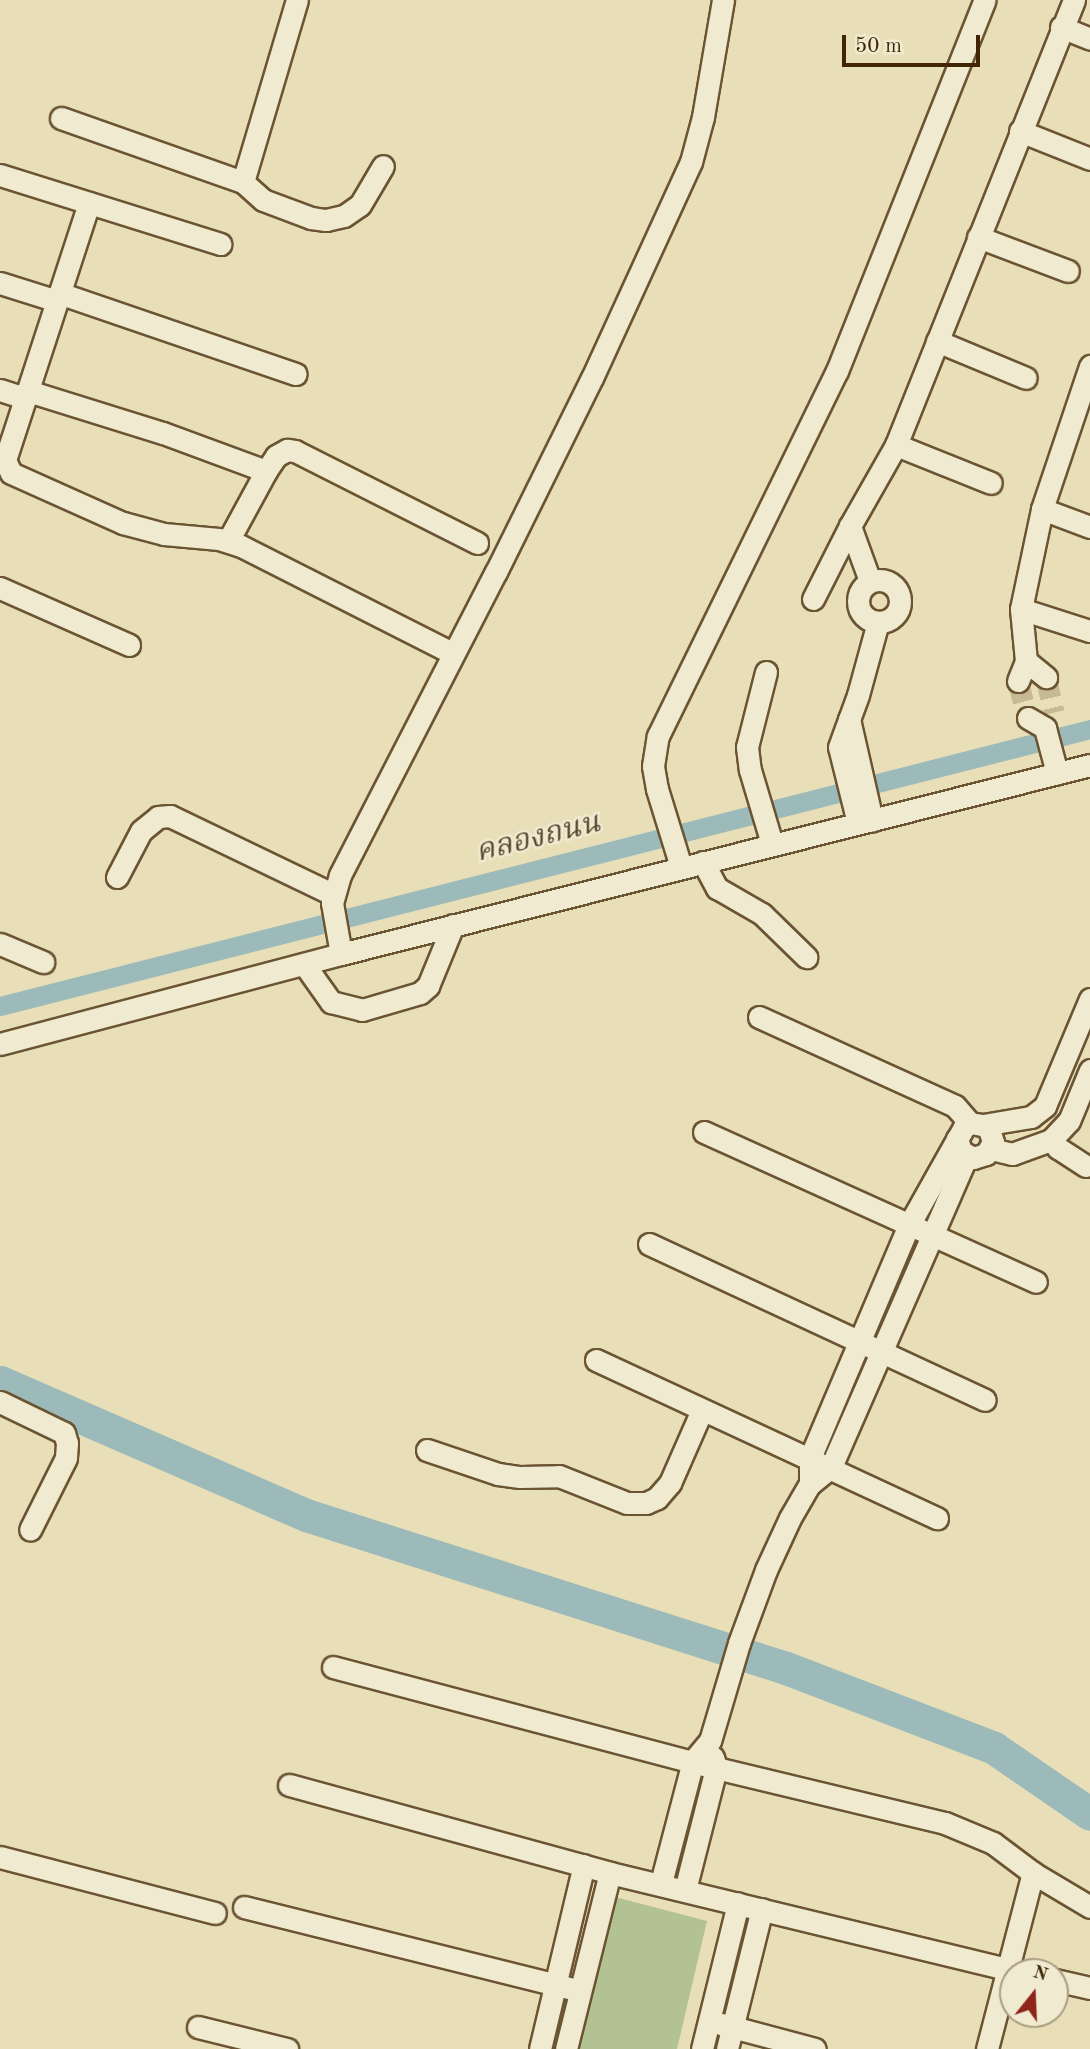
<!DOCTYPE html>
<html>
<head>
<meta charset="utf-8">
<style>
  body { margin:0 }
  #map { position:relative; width:1090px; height:2049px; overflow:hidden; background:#e8deb8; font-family:"Old Standard TT","Noto Serif Thai",serif }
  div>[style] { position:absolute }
  .green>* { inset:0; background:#b2c292 }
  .canal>* { height:19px; margin:-9.5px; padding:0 9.5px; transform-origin:9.5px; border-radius:9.5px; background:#9bbab9 }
  .river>* { height:33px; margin:-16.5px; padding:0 16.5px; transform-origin:16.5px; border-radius:16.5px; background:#9bbab9 }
  .minor-tunnel>* { height:21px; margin-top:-10.5px; transform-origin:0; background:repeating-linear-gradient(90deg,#c7b994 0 21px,transparent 0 31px) }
  .roads { filter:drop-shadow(2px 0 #6b5432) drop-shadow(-2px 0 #6b5432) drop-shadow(0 2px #6b5432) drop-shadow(0 -2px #6b5432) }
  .minor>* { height:21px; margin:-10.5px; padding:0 10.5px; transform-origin:10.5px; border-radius:10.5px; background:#f0ead1 }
  .minor>.ring { margin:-10.5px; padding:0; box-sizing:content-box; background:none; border:21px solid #f0ead1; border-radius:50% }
  span { translate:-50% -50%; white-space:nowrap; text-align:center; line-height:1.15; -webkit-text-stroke:5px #f0ead1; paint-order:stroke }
  .water-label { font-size:30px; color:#584b33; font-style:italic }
  .north { position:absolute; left:999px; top:1958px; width:70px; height:70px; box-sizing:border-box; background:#f0ead1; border:2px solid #aa9c80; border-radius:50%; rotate:18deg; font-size:19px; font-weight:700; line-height:28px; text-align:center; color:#412606 }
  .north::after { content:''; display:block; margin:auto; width:24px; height:32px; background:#8f2418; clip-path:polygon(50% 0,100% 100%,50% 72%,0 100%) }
  .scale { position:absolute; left:842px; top:35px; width:138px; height:32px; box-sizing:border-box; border:4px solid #412606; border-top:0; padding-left:9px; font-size:21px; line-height:24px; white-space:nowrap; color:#412606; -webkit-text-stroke:5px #f0ead1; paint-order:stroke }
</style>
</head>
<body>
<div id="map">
  <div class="green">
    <div style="clip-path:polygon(596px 1892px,707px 1921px,677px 2049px,558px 2049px)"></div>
  </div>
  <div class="canal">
    <div style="left:0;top:1006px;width:1125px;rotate:-14.26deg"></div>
  </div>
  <div class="river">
    <div style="left:0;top:1382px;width:334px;rotate:23.5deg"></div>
    <div style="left:306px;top:1515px;width:504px;rotate:17.68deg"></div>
    <div style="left:786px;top:1668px;width:223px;rotate:21deg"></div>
    <div style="left:994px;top:1748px;width:116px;rotate:34.5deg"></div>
  </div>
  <div class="minor-tunnel">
    <div style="left:1046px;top:677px;width:36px;rotate:77deg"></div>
    <div style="left:1018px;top:681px;width:38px;rotate:75deg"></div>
  </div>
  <div class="roads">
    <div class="minor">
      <div style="left:1061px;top:27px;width:31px;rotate:22deg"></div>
      <div style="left:61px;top:118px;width:193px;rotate:19.4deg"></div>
      <div style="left:243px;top:182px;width:190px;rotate:-73.5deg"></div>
      <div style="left:1020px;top:131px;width:75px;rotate:21.8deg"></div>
      <div style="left:0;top:175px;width:231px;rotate:17.4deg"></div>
      <div style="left:243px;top:182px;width:27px;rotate:42deg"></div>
      <div style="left:263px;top:200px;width:51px;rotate:20.6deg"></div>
      <div style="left:311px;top:218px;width:15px;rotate:8deg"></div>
      <div style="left:326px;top:220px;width:18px;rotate:-13deg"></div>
      <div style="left:344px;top:216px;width:19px;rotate:-35deg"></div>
      <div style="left:360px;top:205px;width:45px;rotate:-59.5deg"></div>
      <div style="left:89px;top:203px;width:270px;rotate:108.1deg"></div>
      <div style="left:5px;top:460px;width:14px;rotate:65deg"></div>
      <div style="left:11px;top:473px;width:123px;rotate:24.1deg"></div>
      <div style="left:123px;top:523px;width:42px;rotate:15deg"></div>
      <div style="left:164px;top:534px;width:55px;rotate:5.2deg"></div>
      <div style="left:219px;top:539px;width:23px;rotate:18deg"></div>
      <div style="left:241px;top:546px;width:237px;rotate:26.9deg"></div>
      <div style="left:978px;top:237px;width:96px;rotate:20.7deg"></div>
      <div style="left:0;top:283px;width:60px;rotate:17.5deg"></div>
      <div style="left:59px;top:293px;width:250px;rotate:18.9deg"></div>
      <div style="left:937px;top:341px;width:96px;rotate:22.6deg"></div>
      <div style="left:0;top:390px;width:26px;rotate:18deg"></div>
      <div style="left:28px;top:391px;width:141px;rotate:17.3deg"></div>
      <div style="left:163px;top:433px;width:110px;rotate:20.3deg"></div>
      <div style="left:896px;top:445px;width:102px;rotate:21.8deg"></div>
      <div style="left:1042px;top:509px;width:51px;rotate:20.6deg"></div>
      <div style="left:228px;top:541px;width:80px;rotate:-61.5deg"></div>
      <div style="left:266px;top:471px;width:18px;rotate:-56deg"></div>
      <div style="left:276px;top:456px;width:13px;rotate:-29deg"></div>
      <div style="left:287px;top:450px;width:8px;rotate:7deg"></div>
      <div style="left:295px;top:451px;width:204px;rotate:26.8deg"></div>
      <div class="ring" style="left:858px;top:580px;width:21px;height:21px"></div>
      <div style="left:870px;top:581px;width:59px;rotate:-110deg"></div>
      <div style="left:850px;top:526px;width:93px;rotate:-60.4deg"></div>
      <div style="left:896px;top:445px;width:479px;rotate:-68.2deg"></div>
      <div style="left:0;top:588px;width:141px;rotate:23.8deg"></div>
      <div style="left:813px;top:599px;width:82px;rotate:-63.1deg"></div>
      <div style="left:1021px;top:609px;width:72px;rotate:17.7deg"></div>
      <div style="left:1026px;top:661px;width:26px;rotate:39deg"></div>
      <div style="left:766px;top:672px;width:77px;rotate:104.2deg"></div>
      <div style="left:747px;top:747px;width:23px;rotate:83deg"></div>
      <div style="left:750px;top:770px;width:77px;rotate:73.4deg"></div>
      <div style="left:1018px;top:681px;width:22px;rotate:-68deg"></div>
      <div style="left:1026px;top:661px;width:52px;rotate:-95.5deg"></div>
      <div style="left:1021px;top:609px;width:102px;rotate:-78.1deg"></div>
      <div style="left:1042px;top:509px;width:151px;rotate:-71.4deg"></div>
      <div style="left:1028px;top:718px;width:20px;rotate:30deg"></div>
      <div style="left:1045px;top:728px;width:47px;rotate:75.1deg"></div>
      <div style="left:849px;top:719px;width:104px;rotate:77.2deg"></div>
      <div style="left:858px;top:823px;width:78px;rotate:-104deg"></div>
      <div style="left:839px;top:747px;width:55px;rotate:-69.9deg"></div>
      <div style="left:858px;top:695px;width:76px;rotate:-74.7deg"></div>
      <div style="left:703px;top:862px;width:30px;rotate:62deg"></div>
      <div style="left:717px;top:888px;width:52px;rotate:30deg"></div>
      <div style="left:762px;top:914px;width:62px;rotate:44.3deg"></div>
      <div style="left:681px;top:867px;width:82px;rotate:-107.1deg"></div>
      <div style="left:657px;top:789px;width:23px;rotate:-100deg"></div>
      <div style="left:653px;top:766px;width:30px;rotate:-81deg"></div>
      <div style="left:658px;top:736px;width:407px;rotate:-63.9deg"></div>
      <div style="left:837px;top:371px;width:399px;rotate:-68.3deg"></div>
      <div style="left:117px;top:877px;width:52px;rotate:-62.4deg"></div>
      <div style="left:141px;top:831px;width:22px;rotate:-39deg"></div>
      <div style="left:158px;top:817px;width:12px;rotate:-5deg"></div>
      <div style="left:170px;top:816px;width:180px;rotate:25.7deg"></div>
      <div style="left:0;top:944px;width:47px;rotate:22.7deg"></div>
      <div style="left:341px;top:954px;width:52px;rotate:-100deg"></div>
      <div style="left:332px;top:903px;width:29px;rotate:-74deg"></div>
      <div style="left:340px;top:875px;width:341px;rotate:-62.8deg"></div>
      <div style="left:496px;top:572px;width:216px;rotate:-63.7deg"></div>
      <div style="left:592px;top:378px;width:238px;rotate:-65.4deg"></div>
      <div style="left:691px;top:162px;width:47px;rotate:-75.1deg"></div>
      <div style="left:703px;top:117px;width:119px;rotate:-80.3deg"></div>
      <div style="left:304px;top:964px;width:47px;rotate:54.6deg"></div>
      <div style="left:331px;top:1002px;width:32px;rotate:14deg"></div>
      <div style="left:362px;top:1010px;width:60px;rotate:-16.3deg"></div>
      <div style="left:420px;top:993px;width:11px;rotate:-41deg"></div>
      <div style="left:428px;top:986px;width:66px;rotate:-67.7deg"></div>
      <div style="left:759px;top:1017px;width:215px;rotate:24.4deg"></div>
      <div style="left:955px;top:1106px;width:23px;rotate:49deg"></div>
      <div style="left:0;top:1044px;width:353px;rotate:-14.8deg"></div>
      <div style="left:341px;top:954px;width:772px;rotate:-14.16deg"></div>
      <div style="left:983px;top:1125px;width:49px;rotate:-9.5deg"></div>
      <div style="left:1031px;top:1117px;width:18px;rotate:-38deg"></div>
      <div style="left:1045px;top:1106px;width:116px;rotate:-67.2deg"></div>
      <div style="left:704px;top:1132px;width:364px;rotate:24.3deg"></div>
      <div style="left:1051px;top:1140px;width:11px;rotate:49deg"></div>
      <div style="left:1058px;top:1148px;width:33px;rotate:33deg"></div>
      <div style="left:991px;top:1149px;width:22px;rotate:13deg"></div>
      <div style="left:1012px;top:1154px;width:41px;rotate:-19.7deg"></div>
      <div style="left:1051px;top:1140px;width:26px;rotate:-47deg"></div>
      <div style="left:1069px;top:1121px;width:55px;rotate:-67.6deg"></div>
      <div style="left:649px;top:1244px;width:370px;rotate:24.9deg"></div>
      <div style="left:596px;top:1360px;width:376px;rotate:24.9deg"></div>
      <div style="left:0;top:1402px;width:71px;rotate:25.8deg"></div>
      <div style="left:64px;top:1433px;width:10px;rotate:73deg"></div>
      <div style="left:67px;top:1443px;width:15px;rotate:94deg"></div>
      <div style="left:66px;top:1458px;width:80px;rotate:116.6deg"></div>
      <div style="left:427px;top:1450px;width:75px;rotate:18.7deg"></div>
      <div style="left:498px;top:1474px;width:22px;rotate:8deg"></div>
      <div style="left:520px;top:1477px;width:39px;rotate:-1deg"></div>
      <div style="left:559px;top:1476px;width:73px;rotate:21.7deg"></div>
      <div style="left:627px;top:1503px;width:19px"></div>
      <div style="left:646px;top:1503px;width:12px;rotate:-24deg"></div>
      <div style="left:657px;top:1498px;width:20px;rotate:-49deg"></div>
      <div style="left:670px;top:1483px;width:80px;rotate:-66.3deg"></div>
      <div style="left:810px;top:1484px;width:26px;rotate:-90deg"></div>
      <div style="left:810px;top:1458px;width:253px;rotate:-67deg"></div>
      <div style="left:909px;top:1225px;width:112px;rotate:-60.7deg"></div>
      <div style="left:964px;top:1127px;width:7px;rotate:-34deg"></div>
      <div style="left:970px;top:1123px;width:13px;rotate:9deg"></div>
      <div style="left:983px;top:1125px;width:7px;rotate:34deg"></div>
      <div style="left:989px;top:1129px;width:14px;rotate:73deg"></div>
      <div style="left:993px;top:1142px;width:14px;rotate:120deg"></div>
      <div style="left:986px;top:1154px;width:14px;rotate:163deg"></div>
      <div style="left:973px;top:1158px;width:14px;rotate:-150deg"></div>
      <div style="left:961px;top:1151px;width:13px;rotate:-108deg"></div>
      <div style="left:333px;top:1667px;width:396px;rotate:14.8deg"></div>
      <div style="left:716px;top:1768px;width:236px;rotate:13.5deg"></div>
      <div style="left:945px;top:1823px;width:52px;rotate:22.6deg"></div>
      <div style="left:993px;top:1843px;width:50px;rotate:36.9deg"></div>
      <div style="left:1033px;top:1873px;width:66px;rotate:30.8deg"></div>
      <div style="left:289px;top:1785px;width:333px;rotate:15.3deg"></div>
      <div style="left:610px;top:1873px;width:422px;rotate:13.6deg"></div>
      <div style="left:0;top:1857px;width:222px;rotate:14.6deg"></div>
      <div style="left:661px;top:1883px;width:126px;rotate:-75.3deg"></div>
      <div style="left:693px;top:1761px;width:26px;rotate:-50deg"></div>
      <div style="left:710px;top:1741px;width:102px;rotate:-73.5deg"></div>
      <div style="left:739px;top:1643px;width:78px;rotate:-69.7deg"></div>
      <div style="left:766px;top:1570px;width:57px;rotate:-65.2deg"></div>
      <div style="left:790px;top:1518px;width:39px;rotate:-60deg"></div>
      <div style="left:810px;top:1484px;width:27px;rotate:-39deg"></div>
      <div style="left:831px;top:1467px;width:339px;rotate:-66.4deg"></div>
      <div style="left:685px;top:1890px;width:126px;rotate:-75.7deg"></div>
      <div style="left:716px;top:1768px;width:11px;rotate:-105deg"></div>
      <div style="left:244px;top:1907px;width:346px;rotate:14deg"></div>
      <div style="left:1055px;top:1980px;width:36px;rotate:13deg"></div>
      <div style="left:721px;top:2024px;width:97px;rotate:14.9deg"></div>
      <div style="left:198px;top:2027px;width:92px;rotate:13.9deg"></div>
      <div style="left:540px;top:2049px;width:189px;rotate:-76.6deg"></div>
      <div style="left:566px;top:2049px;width:181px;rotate:-76deg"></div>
      <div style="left:702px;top:2049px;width:150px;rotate:-76.1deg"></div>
      <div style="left:727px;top:2049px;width:144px;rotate:-76deg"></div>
      <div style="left:987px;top:2049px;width:182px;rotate:-75.4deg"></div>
    </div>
  </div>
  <div class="water-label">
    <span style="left:538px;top:838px;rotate:-14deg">คลองถนน</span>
  </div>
  <div class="north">N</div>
  <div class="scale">50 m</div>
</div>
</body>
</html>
